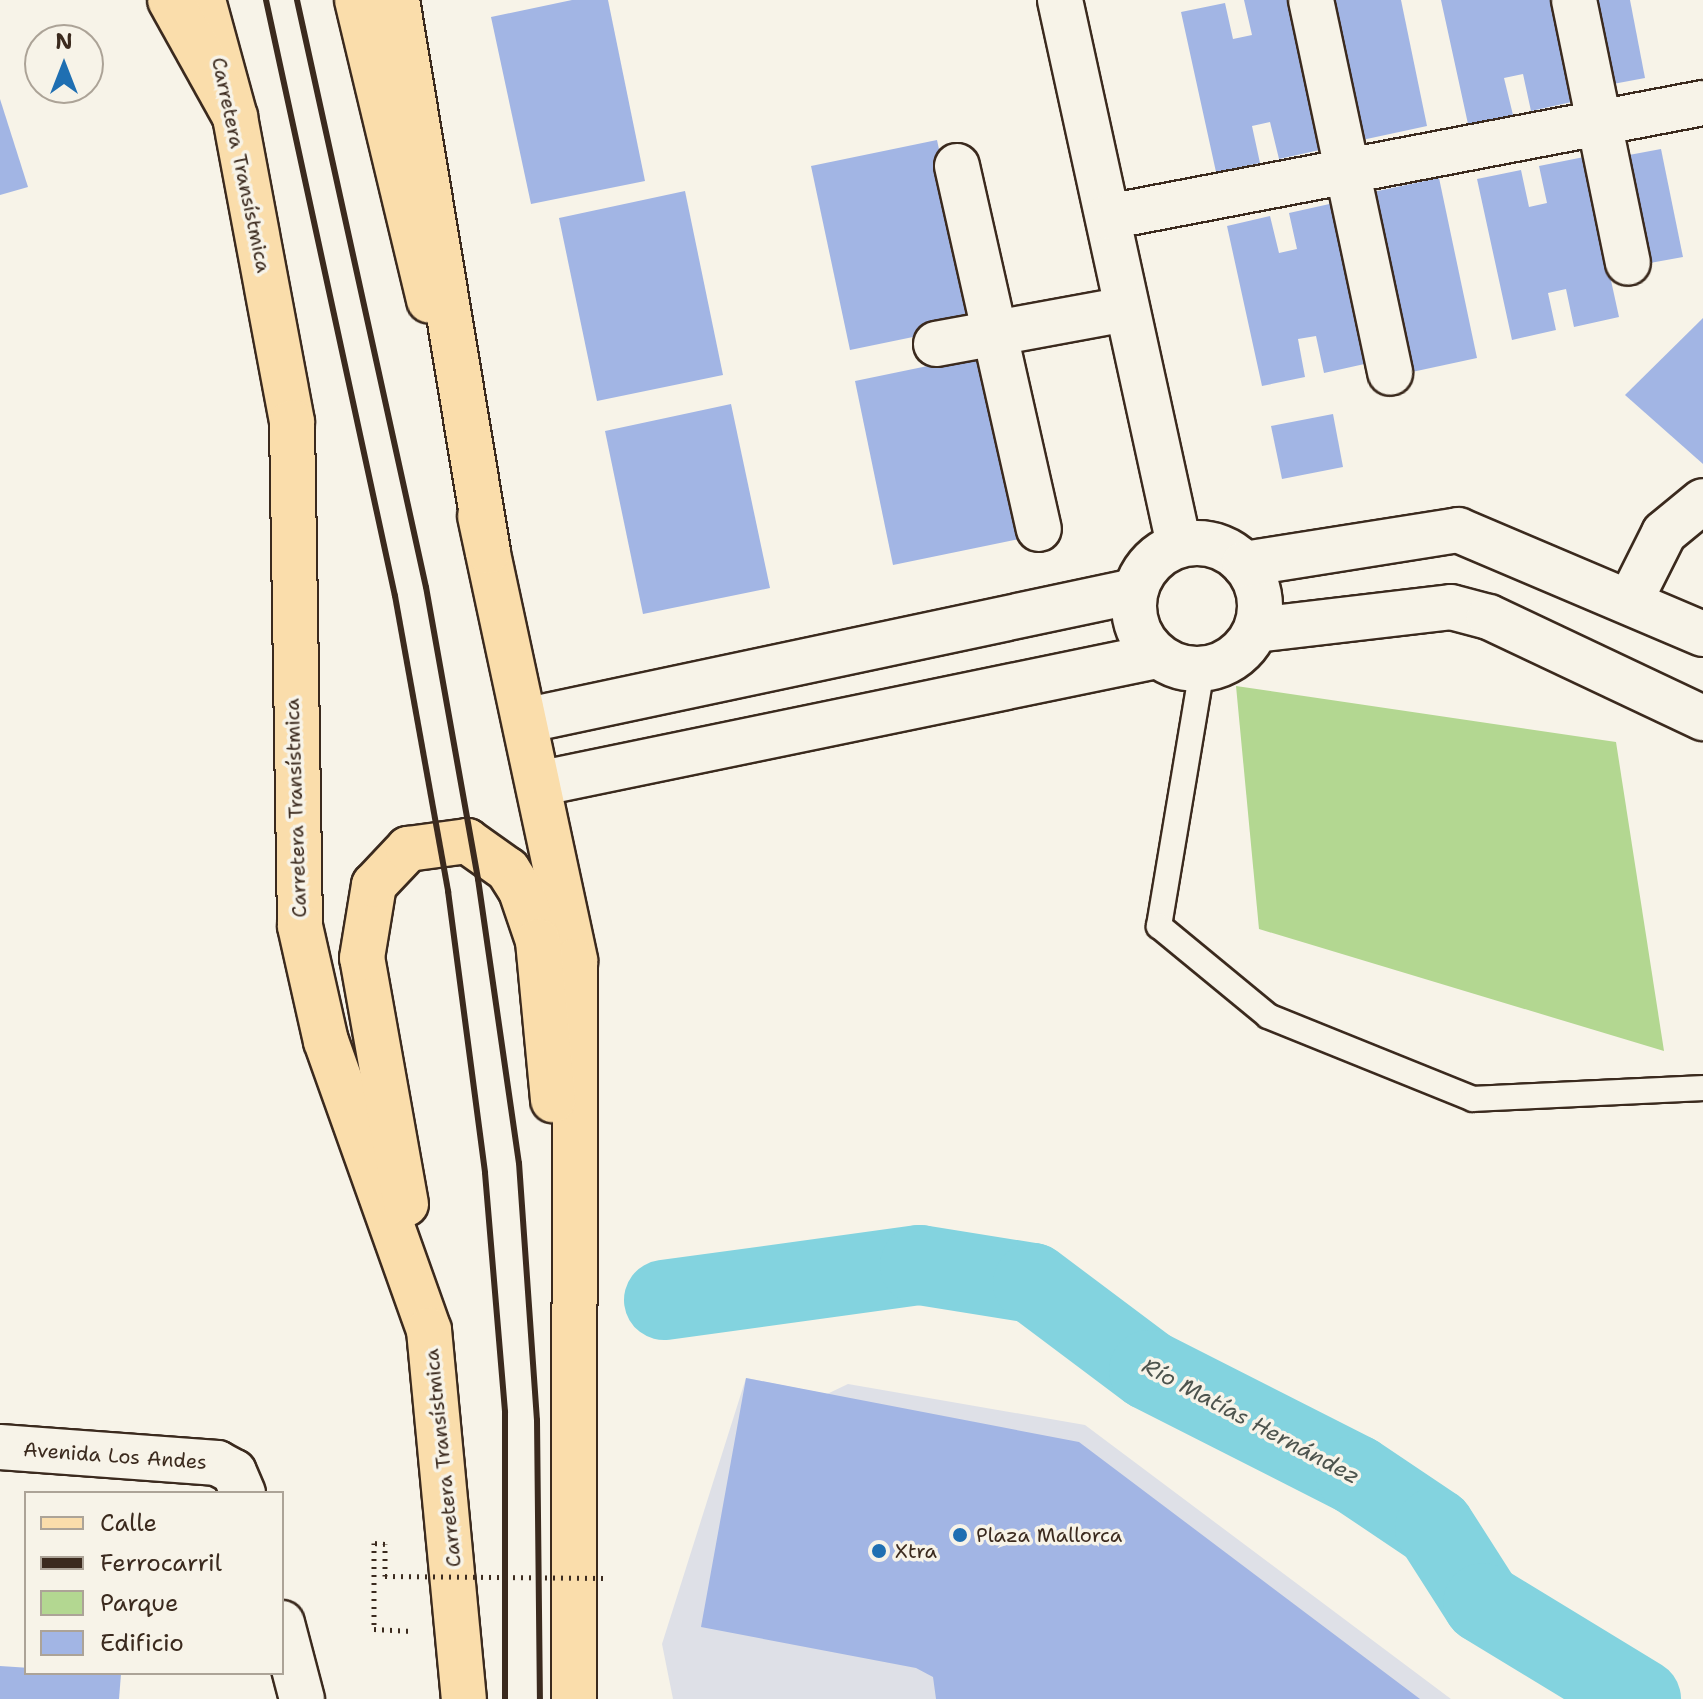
<!DOCTYPE html>
<html>
<head>
<meta charset="utf-8">
<style>
  body { margin:0 }
  #map { position:relative; width:1703px; height:1699px; overflow:hidden; background:#f7f3e8; font-family:"Shantell Sans",sans-serif }
  div>[style] { position:absolute }
  .built>* { inset:0; background:#dee0e7 }
  .green>* { inset:0; background:#b3d791 }
  .river>* { height:80px; margin:-40px; padding:0 40px; transform-origin:40px; border-radius:40px; background:#83d3df }
  .building>* { inset:0; background:#a2b5e4 }
  .path>* { height:5px; margin-top:-2.5px; transform-origin:0; background:repeating-linear-gradient(90deg,#3b2a1e 0 2px,transparent 0 8px) }
  .roads { filter:drop-shadow(2px 0 #3b2a1e) drop-shadow(-2px 0 #3b2a1e) drop-shadow(0 2px #3b2a1e) drop-shadow(0 -2px #3b2a1e) }
  .lane>* { height:24px; margin:-12px; padding:0 12px; transform-origin:12px; border-radius:12px; background:#f7f3e8 }
  .street>* { height:44px; margin:-22px; padding:0 22px; transform-origin:22px; border-radius:22px; background:#f7f3e8 }
  .street>.ring { margin:-22px; padding:0; box-sizing:content-box; background:none; border:44px solid #f7f3e8; border-radius:50% }
  .primary>* { height:44px; margin:-22px; padding:0 22px; transform-origin:22px; border-radius:22px; background:#faddab }
  .highway>* { height:44px; margin:-22px; padding:0 22px; transform-origin:22px; border-radius:22px; background:#faddab }
  .rail>* { height:6px; margin:-3px; padding:0 3px; transform-origin:3px; border-radius:3px; background:#3b2a1e }
  .path-bridge>* { height:5px; margin-top:-2.5px; transform-origin:0; background:repeating-linear-gradient(90deg,#3b2a1e 0 2px,transparent 0 8px) }
  .dots>* { width:22px; height:22px; translate:-50% -50%; box-sizing:border-box; border:4px solid #f7f3e8; border-radius:50% }
  span { translate:-50% -50%; white-space:nowrap; text-align:center; line-height:1.15; -webkit-text-stroke:7px #f7f3e8; paint-order:stroke }
  .street-label { font-size:20px; color:#3b2a1e }
  .poi-label { font-size:20px; color:#3b2a1e }
  .left { translate:0 -50%; text-align:left }
  .water-label { font-size:22px; color:#4d544e; font-style:italic }
  .legend { position:absolute; left:24px; top:1491px; width:260px; height:184px; box-sizing:border-box; background:#f7f3e8; border:2px solid #aca397; margin:0; padding:10px 14px; list-style:none; font-size:24px; color:#3b2a1e }
  .legend li { display:flex; align-items:center; gap:16px; height:40px }
  .legend b { width:40px; border:2px solid #aca397 }
  .north { position:absolute; left:24px; top:24px; width:80px; height:80px; box-sizing:border-box; background:#f7f3e8; border:2px solid #aca397; border-radius:50%; rotate:0deg; font-size:22px; font-weight:700; line-height:32px; text-align:center; color:#3b2a1e }
  .north::after { content:''; display:block; margin:auto; width:28px; height:36px; background:#1f6fb2; clip-path:polygon(50% 0,100% 100%,50% 72%,0 100%) }
</style>
</head>
<body>
<div id="map">
  <div class="built">
    <div style="clip-path:polygon(746px 1378px,827px 1394px,848px 1384px,1085px 1425px,1451px 1699px,673px 1699px,662px 1644px)"></div>
  </div>
  <div class="green">
    <div style="clip-path:polygon(1236px 686px,1616px 742px,1664px 1051px,1259px 929px)"></div>
  </div>
  <div class="river">
    <div style="left:664px;top:1300px;width:258px;rotate:-7.8deg"></div>
    <div style="left:920px;top:1265px;width:114px;rotate:9.1deg"></div>
    <div style="left:1033px;top:1283px;width:145px;rotate:36.9deg"></div>
    <div style="left:1149px;top:1370px;width:232px;rotate:26.9deg"></div>
    <div style="left:1356px;top:1475px;width:95px;rotate:33.9deg"></div>
    <div style="left:1435px;top:1528px;width:89px;rotate:57.4deg"></div>
    <div style="left:1483px;top:1603px;width:185px;rotate:31.3deg"></div>
  </div>
  <div class="building">
    <div style="clip-path:polygon(572px 0,608px 0,645px 181px,531px 204px,491px 17px)"></div>
    <div style="clip-path:polygon(1244px 0,1291px 0,1324px 149px,1279px 159px,1270px 122px,1252px 126px,1260px 163px,1216px 172px,1181px 12px,1225px 3px,1233px 39px,1252px 35px)"></div>
    <div style="clip-path:polygon(1333px 0,1401px 0,1427px 126px,1362px 140px)"></div>
    <div style="clip-path:polygon(1441px 0,1554px 0,1576px 101px,1531px 111px,1523px 74px,1504px 78px,1513px 115px,1468px 124px)"></div>
    <div style="clip-path:polygon(1597px 0,1630px 0,1645px 78px,1613px 84px)"></div>
    <div style="clip-path:polygon(0 99px,28px 187px,0 195px)"></div>
    <div style="clip-path:polygon(937px 140px,976px 324px,850px 350px,811px 166px)"></div>
    <div style="clip-path:polygon(1661px 149px,1683px 257px,1650px 263px,1629px 155px)"></div>
    <div style="clip-path:polygon(1584px 157px,1619px 317px,1574px 327px,1566px 289px,1548px 293px,1556px 330px,1512px 340px,1477px 179px,1521px 170px,1529px 207px,1547px 203px,1539px 166px)"></div>
    <div style="clip-path:polygon(1439px 178px,1477px 358px,1412px 372px,1373px 192px)"></div>
    <div style="clip-path:polygon(685px 191px,723px 375px,597px 401px,559px 218px)"></div>
    <div style="clip-path:polygon(1334px 203px,1369px 363px,1324px 373px,1316px 336px,1298px 339px,1305px 377px,1262px 386px,1227px 226px,1270px 216px,1279px 253px,1297px 249px,1289px 213px)"></div>
    <div style="clip-path:polygon(1703px 318px,1703px 464px,1625px 395px)"></div>
    <div style="clip-path:polygon(981px 355px,1019px 539px,893px 565px,855px 381px)"></div>
    <div style="clip-path:polygon(731px 404px,770px 588px,643px 614px,605px 431px)"></div>
    <div style="clip-path:polygon(1333px 414px,1343px 467px,1282px 479px,1271px 426px)"></div>
    <div style="clip-path:polygon(746px 1378px,1079px 1442px,1420px 1699px,936px 1699px,933px 1677px,916px 1668px,701px 1627px)"></div>
    <div style="clip-path:polygon(0 1666px,121px 1674px,119px 1699px,0 1699px)"></div>
  </div>
  <div class="path">
    <div style="left:385px;top:1576px;width:32px;rotate:-90deg"></div>
    <div style="left:385px;top:1544px;width:11px;rotate:-175deg"></div>
    <div style="left:374px;top:1543px;width:86px;rotate:90deg"></div>
    <div style="left:374px;top:1629px;width:38px;rotate:3deg"></div>
  </div>
  <div class="roads">
    <div class="lane">
      <div style="left:1202px;top:669px;width:261px;rotate:99.5deg"></div>
      <div style="left:1159px;top:926px;width:141px;rotate:39.5deg"></div>
      <div style="left:1268px;top:1016px;width:221px;rotate:22deg"></div>
      <div style="left:1473px;top:1099px;width:230px;rotate:-2.7deg"></div>
    </div>
    <div class="street">
      <div style="left:1060px;top:0;width:558px;rotate:77.68deg"></div>
      <div style="left:1311px;top:0;width:381px;rotate:78deg"></div>
      <div style="left:1574px;top:0;width:268px;rotate:78.4deg"></div>
      <div style="left:957px;top:166px;width:372px;rotate:77.3deg"></div>
      <div style="left:1108px;top:217px;width:606px;rotate:-10.85deg"></div>
      <div style="left:936px;top:344px;width:194px;rotate:-10.4deg"></div>
      <div class="ring" style="left:1134px;top:543px;width:82px;height:82px"></div>
      <div style="left:1244px;top:564px;width:217px;rotate:-9deg"></div>
      <div style="left:1458px;top:530px;width:266px;rotate:23deg"></div>
      <div style="left:1630px;top:601px;width:76px;rotate:-63.4deg"></div>
      <div style="left:1664px;top:533px;width:50px;rotate:-39.4deg"></div>
      <div style="left:1256px;top:630px;width:196px;rotate:-6.7deg"></div>
      <div style="left:1451px;top:607px;width:39px;rotate:15deg"></div>
      <div style="left:1489px;top:617px;width:237px;rotate:25.3deg"></div>
      <div style="left:528px;top:720px;width:621px;rotate:-12deg"></div>
      <div style="left:542px;top:783px;width:628px;rotate:-11.67deg"></div>
      <div style="left:0;top:1447px;width:218px;rotate:4.2deg"></div>
      <div style="left:217px;top:1463px;width:19px;rotate:28deg"></div>
      <div style="left:234px;top:1472px;width:23px;rotate:67deg"></div>
      <div style="left:282px;top:1623px;width:79px;rotate:75.3deg"></div>
    </div>
    <div class="primary">
      <div style="left:203px;top:0;width:121px;rotate:74.7deg"></div>
      <div style="left:235px;top:117px;width:310px;rotate:79.4deg"></div>
      <div style="left:292px;top:422px;width:504px;rotate:89.09deg"></div>
      <div style="left:300px;top:926px;width:118px;rotate:77.3deg"></div>
      <div style="left:326px;top:1041px;width:307px;rotate:70.4deg"></div>
      <div style="left:429px;top:1330px;width:371px;rotate:84.6deg"></div>
      <div style="left:357px;top:0;width:309px;rotate:76.5deg"></div>
      <div style="left:480px;top:516px;width:455px;rotate:77.9deg"></div>
      <div style="left:575px;top:961px;width:738px;rotate:90.08deg"></div>
      <div style="left:406px;top:1204px;width:250px;rotate:-100.1deg"></div>
      <div style="left:362px;top:958px;width:74px;rotate:-80.7deg"></div>
      <div style="left:374px;top:885px;width:50px;rotate:-46.6deg"></div>
      <div style="left:408px;top:849px;width:60px;rotate:-7.7deg"></div>
      <div style="left:467px;top:841px;width:50px;rotate:35.3deg"></div>
      <div style="left:508px;top:870px;width:25px;rotate:58deg"></div>
      <div style="left:521px;top:891px;width:53px;rotate:71.2deg"></div>
      <div style="left:538px;top:941px;width:160px;rotate:84.6deg"></div>
    </div>
    <div class="highway">
      <div style="left:170px;top:0;width:134px;rotate:60.9deg"></div>
      <div style="left:397px;top:0;width:559px;rotate:80.64deg"></div>
    </div>
  </div>
  <div class="rail">
    <div style="left:266px;top:0;width:610px;rotate:77.79deg"></div>
    <div style="left:395px;top:596px;width:300px;rotate:79.8deg"></div>
    <div style="left:448px;top:891px;width:284px;rotate:82.5deg"></div>
    <div style="left:485px;top:1173px;width:240px;rotate:85.2deg"></div>
    <div style="left:505px;top:1412px;width:287px;rotate:90deg"></div>
    <div style="left:297px;top:0;width:601px;rotate:77.61deg"></div>
    <div style="left:426px;top:587px;width:297px;rotate:79.9deg"></div>
    <div style="left:478px;top:879px;width:287px;rotate:81.8deg"></div>
    <div style="left:519px;top:1163px;width:258px;rotate:86deg"></div>
    <div style="left:537px;top:1420px;width:279px;rotate:89.4deg"></div>
  </div>
  <div class="path-bridge">
    <div style="left:385px;top:1576px;width:219px;rotate:0.5deg"></div>
  </div>
  <div class="dots">
    <div style="left:960px;top:1535px;background:#1f6fb2"></div>
    <div style="left:879px;top:1551px;background:#1f6fb2"></div>
  </div>
  <div class="street-label">
    <span style="left:241px;top:165px;rotate:78deg">Carretera Transístmica</span>
    <span style="left:296px;top:808px;rotate:-92deg">Carretera Transístmica</span>
    <span style="left:115px;top:1456px;rotate:4deg">Avenida Los Andes</span>
    <span style="left:443px;top:1458px;rotate:-96deg">Carretera Transístmica</span>
  </div>
  <div class="poi-label">
    <span class="left" style="left:976px;top:1535px">Plaza Mallorca</span>
    <span class="left" style="left:895px;top:1551px">Xtra</span>
  </div>
  <div class="water-label">
    <span style="left:1251px;top:1421px;rotate:28deg">Río Matías Hernández</span>
  </div>
  <ul class="legend">
  <li><b style="height:10px;background:#faddab"></b>Calle</li>
  <li><b style="height:10px;background:#3b2a1e"></b>Ferrocarril</li>
  <li><b style="height:22px;background:#b3d791"></b>Parque</li>
  <li><b style="height:22px;background:#a2b5e4"></b>Edificio</li>
  </ul>
  <div class="north">N</div>
</div>
</body>
</html>
